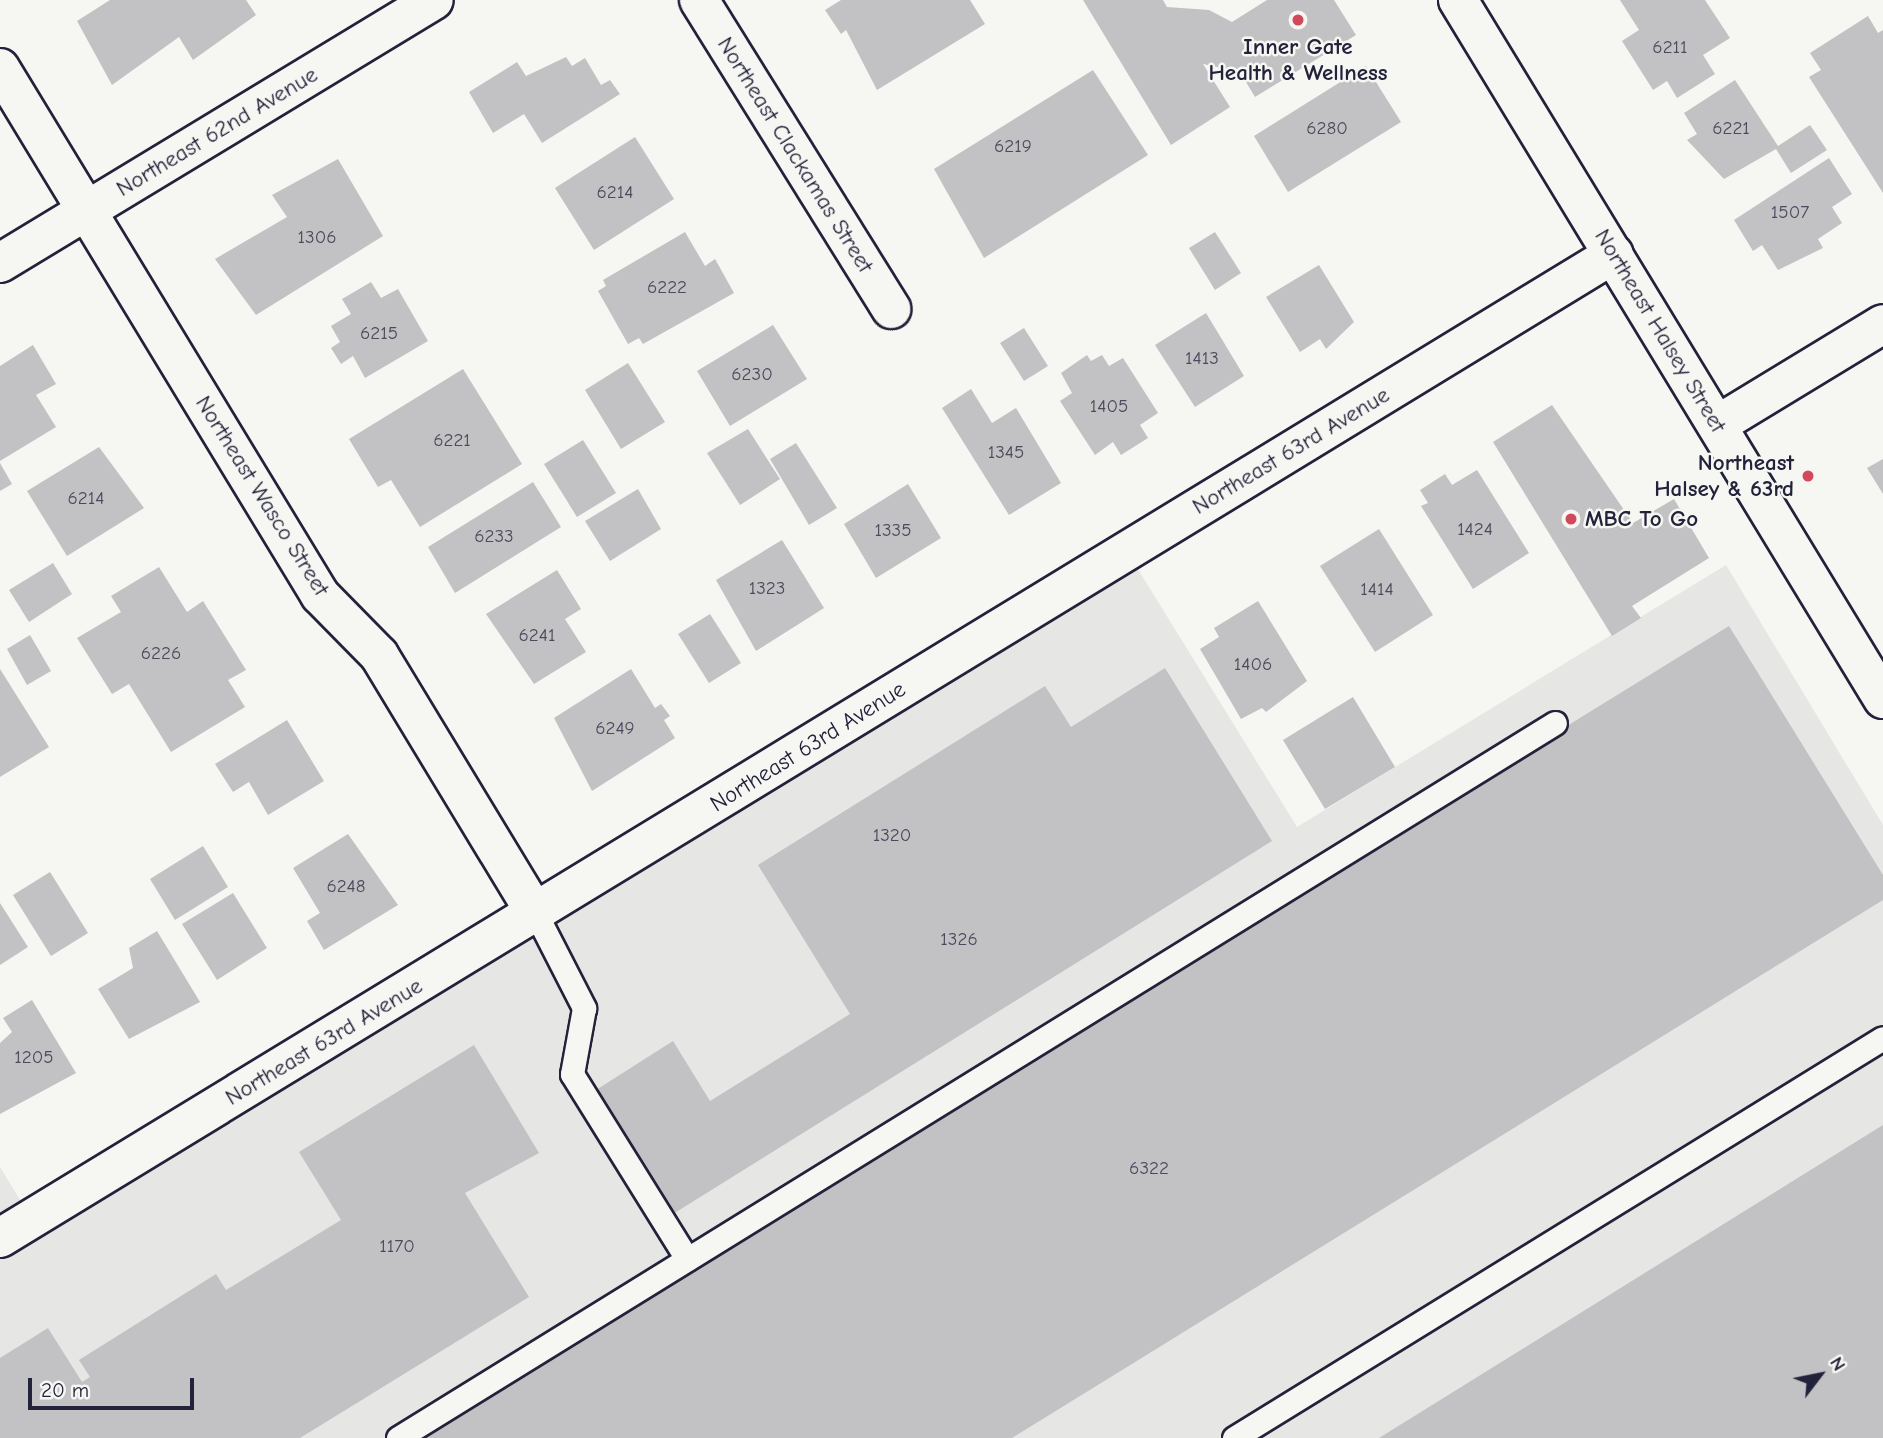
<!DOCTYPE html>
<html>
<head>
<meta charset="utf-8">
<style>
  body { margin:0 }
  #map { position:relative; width:1883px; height:1438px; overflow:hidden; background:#f6f6f2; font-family:"Comic Neue",sans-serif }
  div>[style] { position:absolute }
  .built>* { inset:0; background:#e6e6e4 }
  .building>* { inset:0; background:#c2c2c4 }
  .roads { filter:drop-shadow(2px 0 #22223b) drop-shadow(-2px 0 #22223b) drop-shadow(0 2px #22223b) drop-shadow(0 -2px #22223b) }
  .service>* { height:23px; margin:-11.5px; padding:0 11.5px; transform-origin:11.5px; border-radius:11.5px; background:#f6f6f2 }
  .minor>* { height:38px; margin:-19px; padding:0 19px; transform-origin:19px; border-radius:19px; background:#f6f6f2 }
  .secondary>* { height:38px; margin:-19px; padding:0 19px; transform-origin:19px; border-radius:19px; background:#f6f6f2 }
  .dots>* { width:19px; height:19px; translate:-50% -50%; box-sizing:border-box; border:4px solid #f6f6f2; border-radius:50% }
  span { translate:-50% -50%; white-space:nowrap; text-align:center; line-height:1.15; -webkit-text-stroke:5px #f6f6f2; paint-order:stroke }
  .number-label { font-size:19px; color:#4a4a5d }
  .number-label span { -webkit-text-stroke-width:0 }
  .poi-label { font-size:23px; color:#22223b; font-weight:700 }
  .right { translate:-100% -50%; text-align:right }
  .left { translate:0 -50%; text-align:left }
  .street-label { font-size:23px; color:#22223b }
  .north { position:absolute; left:1785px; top:1340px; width:70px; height:70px; -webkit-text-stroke:5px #f6f6f2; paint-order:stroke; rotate:58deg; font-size:19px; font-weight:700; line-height:28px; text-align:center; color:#22223b }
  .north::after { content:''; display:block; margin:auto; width:24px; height:32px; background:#22223b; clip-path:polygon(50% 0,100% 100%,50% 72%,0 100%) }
  .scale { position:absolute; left:28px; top:1378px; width:166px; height:32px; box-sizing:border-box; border:4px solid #22223b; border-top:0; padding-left:9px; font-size:21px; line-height:24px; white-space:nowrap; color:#22223b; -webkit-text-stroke:5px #f6f6f2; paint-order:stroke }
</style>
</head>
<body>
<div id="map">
  <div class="built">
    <div style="clip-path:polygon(1123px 545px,1297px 827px,1726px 565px,1883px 825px,1883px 1438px,0 1438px,0 1167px,30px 1216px)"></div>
  </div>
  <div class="building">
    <div style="clip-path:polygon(110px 0,246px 0,256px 15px,193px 60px,179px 37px,112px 85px,77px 21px)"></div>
    <div style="clip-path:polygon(841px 0,970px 0,985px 24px,877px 90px,846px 30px,841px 34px,825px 10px)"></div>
    <div style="clip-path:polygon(1083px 0,1163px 0,1167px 7px,1209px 10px,1232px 22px,1267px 0,1334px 0,1356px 35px,1255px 97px,1240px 72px,1203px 64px,1230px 107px,1171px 145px)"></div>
    <div style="clip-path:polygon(1620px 0,1705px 0,1730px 38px,1703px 55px,1715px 74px,1677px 98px,1667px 81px,1653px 90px,1622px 41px,1639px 30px)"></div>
    <div style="clip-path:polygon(1868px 16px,1878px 33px,1883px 30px,1883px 193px,1809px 77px,1821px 70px,1810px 53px)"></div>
    <div style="clip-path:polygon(566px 57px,572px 66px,585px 58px,601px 85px,610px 80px,620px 94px,542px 143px,524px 114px,493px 133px,469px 92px,517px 62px,526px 76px)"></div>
    <div style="clip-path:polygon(1366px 66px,1401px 122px,1288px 192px,1254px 136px)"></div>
    <div style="clip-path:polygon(1093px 70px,1148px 155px,984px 258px,934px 169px)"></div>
    <div style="clip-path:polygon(1735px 80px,1778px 146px,1810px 125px,1827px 150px,1791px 173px,1776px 149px,1724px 179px,1687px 140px,1697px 134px,1684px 113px)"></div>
    <div style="clip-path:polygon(635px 137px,674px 199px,594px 250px,555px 188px)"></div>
    <div style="clip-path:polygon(1829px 158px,1852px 194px,1832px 207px,1842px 223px,1818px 239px,1823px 248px,1778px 270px,1762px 245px,1753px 251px,1734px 220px)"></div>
    <div style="clip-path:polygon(338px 159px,383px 236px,256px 315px,215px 259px,287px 217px,272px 195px)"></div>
    <div style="clip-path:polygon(685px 232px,705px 266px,715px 259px,734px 293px,643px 344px,639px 338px,628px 344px,598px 291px,606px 286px,603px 280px)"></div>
    <div style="clip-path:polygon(1215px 232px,1241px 273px,1215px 290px,1189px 248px)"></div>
    <div style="clip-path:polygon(1319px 265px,1354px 322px,1326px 349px,1320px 339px,1300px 352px,1266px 297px)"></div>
    <div style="clip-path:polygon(371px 282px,381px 298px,398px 289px,428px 341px,365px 378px,353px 356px,341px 364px,331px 348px,340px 342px,331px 326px,351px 314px,342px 299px)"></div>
    <div style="clip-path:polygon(1206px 313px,1244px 376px,1195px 407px,1155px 345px)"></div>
    <div style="clip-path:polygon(773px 325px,807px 379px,730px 426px,697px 371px)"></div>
    <div style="clip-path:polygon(1024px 328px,1048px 366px,1024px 381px,1000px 343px)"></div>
    <div style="clip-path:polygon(33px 345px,56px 384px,36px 395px,56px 427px,0 461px,0 366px)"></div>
    <div style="clip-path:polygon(1087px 355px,1091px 361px,1102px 355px,1109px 366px,1123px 358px,1158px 413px,1140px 425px,1148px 438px,1121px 455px,1113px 442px,1095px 455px,1060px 401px,1072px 393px,1061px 373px)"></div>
    <div style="clip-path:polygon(628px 363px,665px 422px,621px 449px,585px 390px)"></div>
    <div style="clip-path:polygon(463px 369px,522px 464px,420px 527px,391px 480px,378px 487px,349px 439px)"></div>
    <div style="clip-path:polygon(971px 389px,992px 423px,1016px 408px,1061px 483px,1009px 515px,942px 408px)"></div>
    <div style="clip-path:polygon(1552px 405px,1633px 523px,1674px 499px,1709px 558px,1632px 606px,1641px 618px,1612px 636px,1493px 442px)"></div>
    <div style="clip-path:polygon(748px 429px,780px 479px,740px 505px,707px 453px)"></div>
    <div style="clip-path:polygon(583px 440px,616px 493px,577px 517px,544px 464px)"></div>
    <div style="clip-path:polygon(796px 443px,837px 508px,809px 525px,770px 459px)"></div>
    <div style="clip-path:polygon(99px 447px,144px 508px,67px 556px,27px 491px)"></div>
    <div style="clip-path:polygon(1883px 459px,1883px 494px,1867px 468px)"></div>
    <div style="clip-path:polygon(0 463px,12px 484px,0 491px)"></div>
    <div style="clip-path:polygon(1477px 470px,1529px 553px,1473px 589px,1421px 506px,1428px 503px,1420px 490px,1445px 474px,1452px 485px)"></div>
    <div style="clip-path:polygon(533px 482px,561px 527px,455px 593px,428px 547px)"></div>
    <div style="clip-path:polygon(908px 484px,941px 538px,876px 578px,844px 524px)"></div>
    <div style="clip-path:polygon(638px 489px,661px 529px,610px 561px,585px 521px)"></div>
    <div style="clip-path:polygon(1379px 529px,1433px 615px,1375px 652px,1320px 566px)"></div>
    <div style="clip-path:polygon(782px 540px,824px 608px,756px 651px,716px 580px)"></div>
    <div style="clip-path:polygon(53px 563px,72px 594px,29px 622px,9px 590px)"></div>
    <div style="clip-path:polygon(159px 567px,187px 612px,203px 601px,246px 670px,228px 680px,245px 707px,171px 752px,129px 684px,112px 694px,77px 638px,121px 612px,111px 596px)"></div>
    <div style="clip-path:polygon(557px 570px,581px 609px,565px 619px,586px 652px,534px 684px,486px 614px)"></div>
    <div style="clip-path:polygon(1258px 601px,1307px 681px,1266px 712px,1262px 708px,1241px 719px,1200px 649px,1219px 637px,1214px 628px)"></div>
    <div style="clip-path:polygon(710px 614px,741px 663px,709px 683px,678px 634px)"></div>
    <div style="clip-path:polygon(1729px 626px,1883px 875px,1883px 900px,1012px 1438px,414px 1438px)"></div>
    <div style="clip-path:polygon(30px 635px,51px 671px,27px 685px,7px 649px)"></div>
    <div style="clip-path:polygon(1165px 668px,1272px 841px,673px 1214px,596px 1090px,673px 1041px,710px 1101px,850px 1014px,758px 865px,1045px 686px,1071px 727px)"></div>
    <div style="clip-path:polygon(0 669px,49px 747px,0 777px)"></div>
    <div style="clip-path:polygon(631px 669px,655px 708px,661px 704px,670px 716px,664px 720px,675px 738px,592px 791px,554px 718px)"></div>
    <div style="clip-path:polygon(1353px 697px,1395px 767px,1325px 809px,1283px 740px)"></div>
    <div style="clip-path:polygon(287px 720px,324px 781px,268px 815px,249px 782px,233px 792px,215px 764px)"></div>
    <div style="clip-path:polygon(348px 834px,398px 905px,324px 950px,307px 921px,320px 913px,293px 868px)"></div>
    <div style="clip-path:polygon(203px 846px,228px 887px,175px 920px,150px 879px)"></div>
    <div style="clip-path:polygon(50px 872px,88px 933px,51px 956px,13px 895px)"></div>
    <div style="clip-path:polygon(233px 893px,267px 948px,217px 980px,182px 924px)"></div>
    <div style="clip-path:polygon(0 903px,28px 947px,0 965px)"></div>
    <div style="clip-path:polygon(157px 931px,200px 1002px,129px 1039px,98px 989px,133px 968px,129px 948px)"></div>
    <div style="clip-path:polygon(32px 1000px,76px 1073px,0 1114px,0 1043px,12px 1032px,3px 1018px)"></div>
    <div style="clip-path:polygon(474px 1045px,539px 1153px,465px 1193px,529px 1297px,300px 1438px,0 1438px,0 1358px,48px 1328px,82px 1382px,90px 1377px,79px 1360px,216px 1274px,226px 1290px,341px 1220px,299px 1152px)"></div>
    <div style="clip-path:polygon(1883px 1125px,1883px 1438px,1379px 1438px)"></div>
  </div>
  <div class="roads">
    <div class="service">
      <div style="left:536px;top:914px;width:106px;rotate:62.9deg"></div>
      <div style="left:584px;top:1008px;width:67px;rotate:100.3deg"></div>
      <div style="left:572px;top:1074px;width:218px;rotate:58.1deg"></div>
      <div style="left:398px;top:1438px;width:1360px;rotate:-31.72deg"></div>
      <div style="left:1234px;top:1438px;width:762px;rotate:-31.65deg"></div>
    </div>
    <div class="minor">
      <div style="left:699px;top:0;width:364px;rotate:58.1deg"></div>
      <div style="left:0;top:68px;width:617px;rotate:58.73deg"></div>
      <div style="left:320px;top:595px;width:84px;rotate:45.5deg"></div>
      <div style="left:379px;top:655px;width:303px;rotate:58.8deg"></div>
      <div style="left:0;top:263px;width:507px;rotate:-31.22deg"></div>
      <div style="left:1717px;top:425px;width:194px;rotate:-31.3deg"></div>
      <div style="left:0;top:1238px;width:1890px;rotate:-31.37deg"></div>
    </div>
    <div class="secondary">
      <div style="left:1458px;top:0;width:818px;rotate:58.7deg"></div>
    </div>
  </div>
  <div class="dots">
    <div style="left:1298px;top:20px;background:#d1495b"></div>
    <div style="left:1808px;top:476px;background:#d1495b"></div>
    <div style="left:1571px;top:519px;background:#d1495b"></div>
  </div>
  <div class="number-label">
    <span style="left:1670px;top:48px">6211</span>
    <span style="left:1327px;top:129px">6280</span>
    <span style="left:1731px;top:129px">6221</span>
    <span style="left:1013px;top:147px">6219</span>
    <span style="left:615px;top:193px">6214</span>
    <span style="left:1790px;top:213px">1507</span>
    <span style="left:317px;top:238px">1306</span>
    <span style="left:667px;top:288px">6222</span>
    <span style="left:379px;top:334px">6215</span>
    <span style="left:1202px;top:359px">1413</span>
    <span style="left:752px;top:375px">6230</span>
    <span style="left:1109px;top:407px">1405</span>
    <span style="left:452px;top:441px">6221</span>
    <span style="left:1006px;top:453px">1345</span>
    <span style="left:86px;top:499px">6214</span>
    <span style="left:1475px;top:530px">1424</span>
    <span style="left:893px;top:531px">1335</span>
    <span style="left:494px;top:537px">6233</span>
    <span style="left:767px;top:589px">1323</span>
    <span style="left:1377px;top:590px">1414</span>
    <span style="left:537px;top:636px">6241</span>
    <span style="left:161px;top:654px">6226</span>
    <span style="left:1253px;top:665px">1406</span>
    <span style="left:615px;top:729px">6249</span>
    <span style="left:892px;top:836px">1320</span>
    <span style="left:346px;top:887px">6248</span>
    <span style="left:959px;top:940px">1326</span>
    <span style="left:34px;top:1058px">1205</span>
    <span style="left:1149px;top:1169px">6322</span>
    <span style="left:397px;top:1247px">1170</span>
  </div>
  <div class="poi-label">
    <span style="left:1298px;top:60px">Inner Gate<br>Health &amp; Wellness</span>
    <span class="right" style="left:1794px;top:476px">Northeast<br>Halsey &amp; 63rd</span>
    <span class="left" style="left:1585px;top:519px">MBC To Go</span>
  </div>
  <div class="street-label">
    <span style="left:217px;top:132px;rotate:-31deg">Northeast 62nd Avenue</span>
    <span style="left:795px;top:155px;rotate:58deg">Northeast Clackamas Street</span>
    <span style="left:1660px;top:331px;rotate:59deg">Northeast Halsey Street</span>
    <span style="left:1291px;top:451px;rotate:-31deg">Northeast 63rd Avenue</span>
    <span style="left:262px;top:496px;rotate:58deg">Northeast Wasco Street</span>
    <span style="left:808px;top:747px;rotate:-32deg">Northeast 63rd Avenue</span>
    <span style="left:324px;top:1042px;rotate:-31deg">Northeast 63rd Avenue</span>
  </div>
  <div class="north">N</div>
  <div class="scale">20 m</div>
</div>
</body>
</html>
